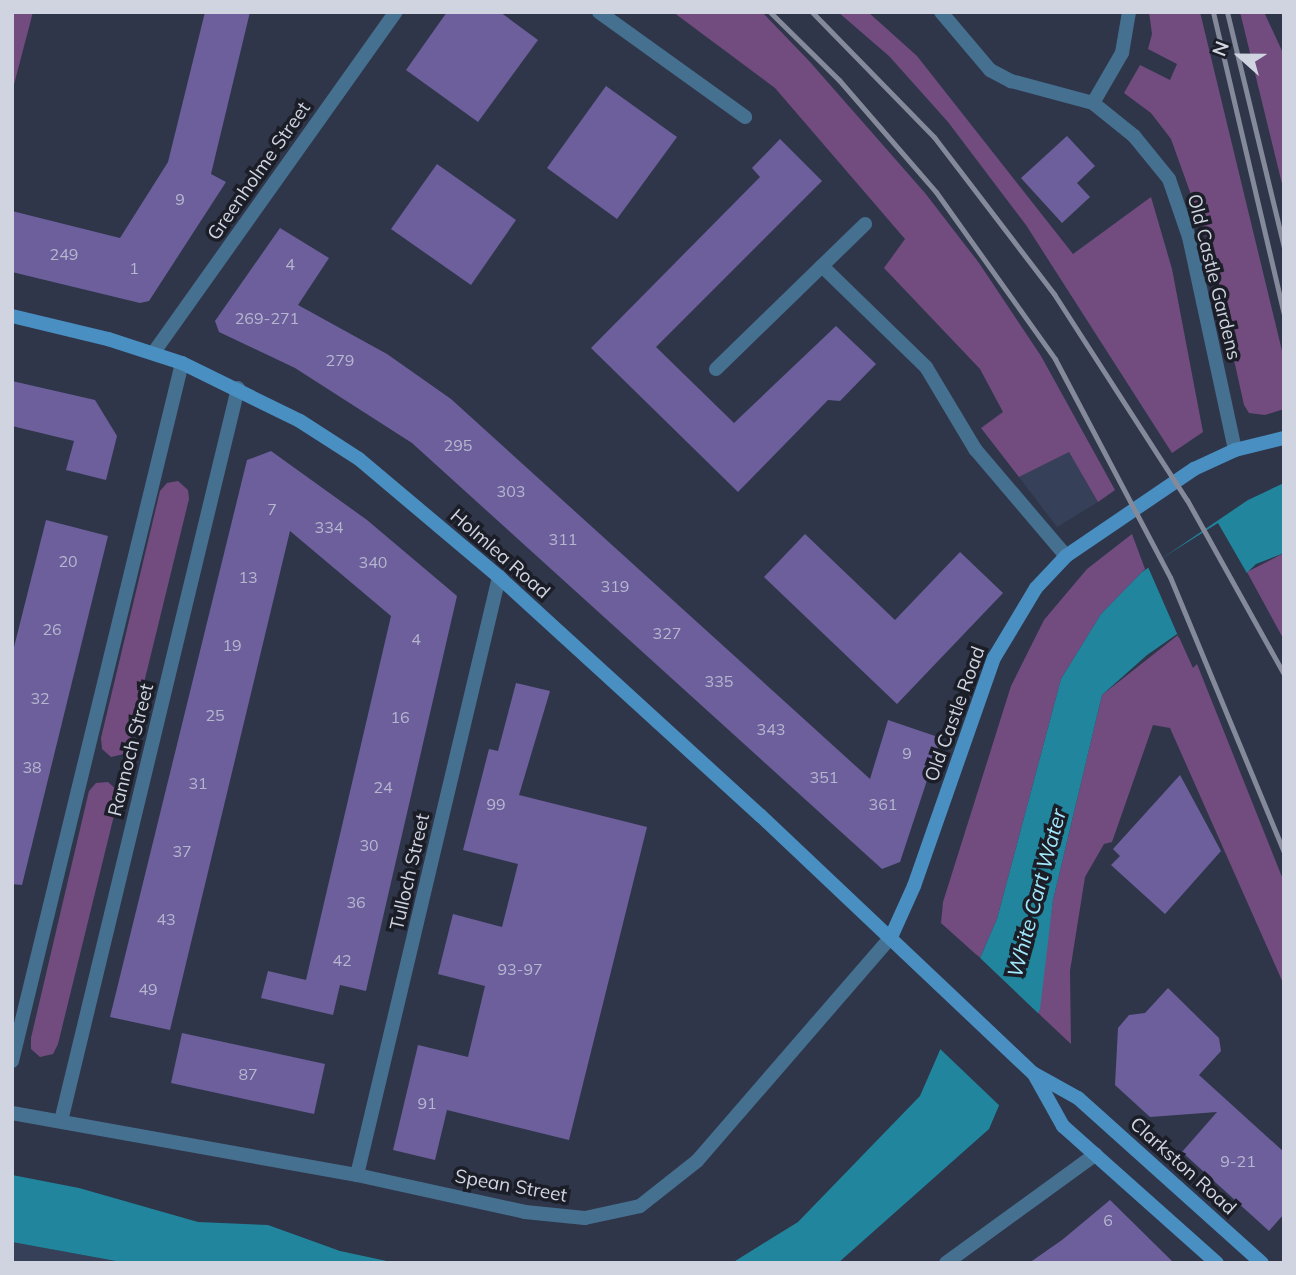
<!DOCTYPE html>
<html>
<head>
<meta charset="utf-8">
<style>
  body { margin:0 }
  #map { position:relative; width:1296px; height:1275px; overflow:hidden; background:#2f364a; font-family:Mulish,sans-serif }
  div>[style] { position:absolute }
  .built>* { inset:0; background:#364059 }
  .green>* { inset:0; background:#724c7f }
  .water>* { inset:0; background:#21869d }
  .pier>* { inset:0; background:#2f364a }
  .building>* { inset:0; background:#6c5f9c }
  .street>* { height:14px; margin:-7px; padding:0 7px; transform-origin:7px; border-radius:7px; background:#467090 }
  .secondary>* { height:14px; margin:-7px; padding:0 7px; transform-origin:7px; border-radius:7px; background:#498fc2 }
  .rail>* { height:5px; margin:-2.5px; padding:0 2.5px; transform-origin:2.5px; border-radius:2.5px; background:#848a9a }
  span { translate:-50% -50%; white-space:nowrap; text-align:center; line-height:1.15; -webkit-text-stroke:7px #1b1e27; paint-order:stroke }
  .number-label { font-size:16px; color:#b6b7cf }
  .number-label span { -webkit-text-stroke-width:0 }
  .street-label { font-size:19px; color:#cfd4e0 }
  .water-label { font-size:21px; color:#a3e9fd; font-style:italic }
  .frame { position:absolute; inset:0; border:14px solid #cfd4e0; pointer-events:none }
  .north { position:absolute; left:1205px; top:21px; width:70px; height:70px; -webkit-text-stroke:5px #1b1e27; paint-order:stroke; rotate:291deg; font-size:19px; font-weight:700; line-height:28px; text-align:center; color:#cfd4e0 }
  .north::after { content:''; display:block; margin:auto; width:24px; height:32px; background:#cfd4e0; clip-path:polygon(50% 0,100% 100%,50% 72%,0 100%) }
</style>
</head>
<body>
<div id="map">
  <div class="built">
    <div style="clip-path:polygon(1069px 452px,1098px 502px,1057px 527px,1019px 477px)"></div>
    <div style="clip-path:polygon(12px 1242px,127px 1263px,12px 1263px)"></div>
  </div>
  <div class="green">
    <div style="clip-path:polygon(12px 12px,33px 12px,12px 92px)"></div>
    <div style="clip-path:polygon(673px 12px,762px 12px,810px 62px,925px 193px,979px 263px,1041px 356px,1115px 490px,1098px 502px,1069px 452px,1019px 477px,981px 428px,1003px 412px,980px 369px,884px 268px,905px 239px,775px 88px)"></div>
    <div style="clip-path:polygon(838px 12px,868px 12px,917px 56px,1073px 254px,1151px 197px,1172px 269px,1203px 432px,1172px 453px,1026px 225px,948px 122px,889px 56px)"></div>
    <div style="clip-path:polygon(1149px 12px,1200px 12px,1284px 359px,1284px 409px,1265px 415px,1249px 413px,1244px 405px,1208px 242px,1171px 139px,1151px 113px,1124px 93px,1140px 65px,1170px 80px,1177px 64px,1148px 49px,1152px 34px)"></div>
    <div style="clip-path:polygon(1240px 12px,1264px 12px,1284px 55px,1284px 192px)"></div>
    <div style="clip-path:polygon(178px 481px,188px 490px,189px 499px,129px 744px,124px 754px,111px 757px,102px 749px,101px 738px,160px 491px,167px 483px)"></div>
    <div style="clip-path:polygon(1132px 534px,1145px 569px,1101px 614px,1061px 679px,997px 919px,980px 958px,941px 923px,943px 902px,1011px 686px,1044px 620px,1087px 569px)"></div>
    <div style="clip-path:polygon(1284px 553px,1284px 640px,1247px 572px)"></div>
    <div style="clip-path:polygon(1178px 635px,1193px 668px,1197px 664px,1284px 882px,1284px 985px,1170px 728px,1153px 725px,1112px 842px,1104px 844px,1085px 877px,1070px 971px,1071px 1044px,1038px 1013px,1053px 900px,1102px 695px)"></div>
    <div style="clip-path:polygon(108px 782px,117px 790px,118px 799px,58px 1044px,53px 1054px,40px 1057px,31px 1049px,31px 1038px,89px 791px,96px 783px)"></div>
  </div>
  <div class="water">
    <div style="clip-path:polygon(1284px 483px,1284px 553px,1256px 564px,1200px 618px,1147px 655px,1102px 695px,1053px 900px,1040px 1009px,989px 1129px,838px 1263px,732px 1263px,798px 1222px,920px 1096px,997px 919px,1061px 679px,1101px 614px,1142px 572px,1248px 500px)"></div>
    <div style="clip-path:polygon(12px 1175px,79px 1188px,198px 1222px,268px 1225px,340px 1251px,396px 1263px,127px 1263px,12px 1242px)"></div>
  </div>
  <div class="pier">
    <div style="clip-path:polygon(1218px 523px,1248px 575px,1179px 638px,1148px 567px)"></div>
    <div style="clip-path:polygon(977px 955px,1041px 1016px,1002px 1108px,937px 1046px)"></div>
  </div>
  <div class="building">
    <div style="clip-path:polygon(205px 12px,250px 12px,211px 174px,226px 182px,149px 301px,140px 303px,12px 272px,12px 211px,120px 238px,168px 162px)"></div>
    <div style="clip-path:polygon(447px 12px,500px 12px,538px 40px,478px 122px,406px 70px)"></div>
    <div style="clip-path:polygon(606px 86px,677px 137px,617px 219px,547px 168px)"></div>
    <div style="clip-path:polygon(1067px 136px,1095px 166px,1077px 183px,1090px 197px,1062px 223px,1021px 178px)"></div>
    <div style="clip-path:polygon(780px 139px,822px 181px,656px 347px,734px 423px,836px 326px,876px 364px,840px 401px,828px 400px,738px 492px,591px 348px,760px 177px,752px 168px)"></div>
    <div style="clip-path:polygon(437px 164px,516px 220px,471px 285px,391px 229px)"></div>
    <div style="clip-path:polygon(280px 228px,329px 258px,298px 305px,387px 354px,451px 399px,870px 779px,888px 720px,941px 738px,900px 862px,882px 869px,412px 443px,295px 368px,219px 332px,215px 321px)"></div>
    <div style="clip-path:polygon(12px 381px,95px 400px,117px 436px,106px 480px,66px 470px,74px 441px,12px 426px)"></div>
    <div style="clip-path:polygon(271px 451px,367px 520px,457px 596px,366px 991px,340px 985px,333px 1015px,261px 998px,268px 971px,306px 980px,391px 616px,290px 531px,170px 1030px,110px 1017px,247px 460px)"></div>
    <div style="clip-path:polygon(46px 520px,108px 536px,22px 885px,12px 884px,12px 655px)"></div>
    <div style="clip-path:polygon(805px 534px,895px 620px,960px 552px,1003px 593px,897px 704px,764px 577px)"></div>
    <div style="clip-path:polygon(516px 683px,550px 691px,519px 795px,647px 827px,569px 1140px,447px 1110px,435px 1160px,393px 1150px,418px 1045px,468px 1057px,485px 986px,438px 974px,453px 914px,502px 927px,518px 864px,463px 850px,489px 749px,498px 751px)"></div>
    <div style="clip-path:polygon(1180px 775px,1221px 851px,1165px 914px,1111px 865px,1120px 856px,1113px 849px)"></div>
    <div style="clip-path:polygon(1168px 988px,1219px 1038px,1221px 1051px,1199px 1075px,1284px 1152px,1284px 1214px,1269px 1231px,1182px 1152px,1217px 1112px,1150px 1117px,1115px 1085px,1118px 1028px,1129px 1015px,1145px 1013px)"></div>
    <div style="clip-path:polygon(182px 1033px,325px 1064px,314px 1114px,171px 1083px)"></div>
    <div style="clip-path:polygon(1110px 1200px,1174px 1263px,1029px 1263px,1062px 1240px)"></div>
  </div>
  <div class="street">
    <div style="left:599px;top:12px;width:180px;rotate:35.7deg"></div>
    <div style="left:941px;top:12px;width:76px;rotate:49.8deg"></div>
    <div style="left:990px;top:70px;width:24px;rotate:28deg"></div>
    <div style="left:1011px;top:81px;width:85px;rotate:15deg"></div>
    <div style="left:1093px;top:103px;width:53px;rotate:38.8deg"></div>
    <div style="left:1134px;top:136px;width:55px;rotate:50.9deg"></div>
    <div style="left:1169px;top:179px;width:61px;rotate:71deg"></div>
    <div style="left:1189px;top:237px;width:218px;rotate:77.8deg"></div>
    <div style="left:1093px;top:103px;width:58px;rotate:-59.9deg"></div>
    <div style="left:1122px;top:53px;width:42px;rotate:-80.3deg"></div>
    <div style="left:822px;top:266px;width:145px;rotate:44.2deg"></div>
    <div style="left:926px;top:367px;width:96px;rotate:59.1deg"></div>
    <div style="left:975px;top:449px;width:140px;rotate:49.6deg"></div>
    <div style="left:154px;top:352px;width:417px;rotate:-54.6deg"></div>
    <div style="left:716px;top:369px;width:208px;rotate:-44.2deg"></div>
    <div style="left:12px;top:1061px;width:718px;rotate:-76.31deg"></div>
    <div style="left:12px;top:1113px;width:351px;rotate:10.2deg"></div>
    <div style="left:357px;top:1175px;width:172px;rotate:12.4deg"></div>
    <div style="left:525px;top:1212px;width:60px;rotate:5.7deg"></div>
    <div style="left:585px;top:1218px;width:56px;rotate:-12.3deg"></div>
    <div style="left:640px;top:1206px;width:73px;rotate:-38.3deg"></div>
    <div style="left:697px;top:1161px;width:296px;rotate:-49.1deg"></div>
    <div style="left:61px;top:1121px;width:754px;rotate:-76.42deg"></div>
    <div style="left:357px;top:1175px;width:615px;rotate:-76.64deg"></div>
    <div style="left:946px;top:1263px;width:185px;rotate:-36deg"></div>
  </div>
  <div class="secondary">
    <div style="left:12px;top:316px;width:99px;rotate:13.5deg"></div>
    <div style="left:108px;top:339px;width:78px;rotate:18deg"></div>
    <div style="left:182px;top:363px;width:131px;rotate:26.2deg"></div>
    <div style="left:300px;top:421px;width:70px;rotate:32.8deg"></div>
    <div style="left:359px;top:459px;width:183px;rotate:40.1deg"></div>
    <div style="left:499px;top:577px;width:355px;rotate:42.4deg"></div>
    <div style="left:761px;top:816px;width:374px;rotate:43.4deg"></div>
    <div style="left:1033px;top:1073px;width:51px;rotate:29.1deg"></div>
    <div style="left:1078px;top:1098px;width:247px;rotate:41.9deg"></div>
    <div style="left:891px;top:937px;width:56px;rotate:-65.7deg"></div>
    <div style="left:914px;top:886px;width:242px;rotate:-70.7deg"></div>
    <div style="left:994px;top:658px;width:82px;rotate:-59deg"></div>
    <div style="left:1036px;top:588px;width:44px;rotate:-46.8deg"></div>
    <div style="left:1066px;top:556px;width:155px;rotate:-34.2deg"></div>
    <div style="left:1194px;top:469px;width:45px;rotate:-24.9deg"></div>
    <div style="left:1235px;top:450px;width:50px;rotate:-13.8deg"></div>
    <div style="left:1034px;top:1074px;width:60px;rotate:60.9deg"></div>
    <div style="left:1063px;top:1126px;width:206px;rotate:41.7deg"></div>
  </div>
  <div class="rail">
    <div style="left:770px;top:12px;width:97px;rotate:44.6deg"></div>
    <div style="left:839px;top:80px;width:148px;rotate:49.1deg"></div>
    <div style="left:936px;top:192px;width:205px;rotate:54.5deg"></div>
    <div style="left:1055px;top:359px;width:246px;rotate:62.2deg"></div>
    <div style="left:1170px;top:577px;width:298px;rotate:67.5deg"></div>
    <div style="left:812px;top:12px;width:175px;rotate:45.7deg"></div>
    <div style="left:934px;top:137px;width:198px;rotate:52.6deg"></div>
    <div style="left:1054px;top:294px;width:245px;rotate:57.2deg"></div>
    <div style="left:1187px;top:500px;width:199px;rotate:60.9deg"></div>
    <div style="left:1213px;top:12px;width:311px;rotate:76.8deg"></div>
    <div style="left:1227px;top:12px;width:243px;rotate:76.4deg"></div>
  </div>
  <div class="number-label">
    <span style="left:180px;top:199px">9</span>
    <span style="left:64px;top:254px">249</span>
    <span style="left:290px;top:264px">4</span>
    <span style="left:134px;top:268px">1</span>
    <span style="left:267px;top:318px">269-271</span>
    <span style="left:340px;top:360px">279</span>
    <span style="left:458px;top:445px">295</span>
    <span style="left:511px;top:491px">303</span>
    <span style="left:272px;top:509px">7</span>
    <span style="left:329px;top:527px">334</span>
    <span style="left:563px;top:539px">311</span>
    <span style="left:68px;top:561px">20</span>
    <span style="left:373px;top:562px">340</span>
    <span style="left:248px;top:577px">13</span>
    <span style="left:615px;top:586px">319</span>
    <span style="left:52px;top:629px">26</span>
    <span style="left:667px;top:633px">327</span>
    <span style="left:416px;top:639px">4</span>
    <span style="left:232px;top:645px">19</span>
    <span style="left:719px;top:681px">335</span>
    <span style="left:40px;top:698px">32</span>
    <span style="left:215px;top:715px">25</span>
    <span style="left:400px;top:717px">16</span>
    <span style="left:771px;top:729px">343</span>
    <span style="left:907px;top:753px">9</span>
    <span style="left:32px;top:767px">38</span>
    <span style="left:824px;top:777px">351</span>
    <span style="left:198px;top:783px">31</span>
    <span style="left:383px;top:787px">24</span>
    <span style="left:496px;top:804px">99</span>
    <span style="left:883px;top:804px">361</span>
    <span style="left:369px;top:845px">30</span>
    <span style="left:182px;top:851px">37</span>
    <span style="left:356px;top:902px">36</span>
    <span style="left:166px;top:919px">43</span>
    <span style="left:342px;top:960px">42</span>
    <span style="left:520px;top:969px">93-97</span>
    <span style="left:148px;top:989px">49</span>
    <span style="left:248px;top:1074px">87</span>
    <span style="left:427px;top:1103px">91</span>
    <span style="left:1238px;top:1161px">9-21</span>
    <span style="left:1108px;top:1220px">6</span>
  </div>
  <div class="street-label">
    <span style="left:259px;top:171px;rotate:-55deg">Greenholme Street</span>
    <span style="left:1214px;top:277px;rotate:76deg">Old Castle Gardens</span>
    <span style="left:500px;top:554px;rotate:41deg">Holmlea Road</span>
    <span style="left:955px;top:714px;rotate:-70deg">Old Castle Road</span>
    <span style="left:131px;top:750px;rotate:-76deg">Rannoch Street</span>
    <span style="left:410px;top:872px;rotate:-77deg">Tulloch Street</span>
    <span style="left:1183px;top:1166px;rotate:42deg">Clarkston Road</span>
    <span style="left:511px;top:1186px;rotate:10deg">Spean Street</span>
  </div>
  <div class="water-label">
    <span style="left:1036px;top:893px;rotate:-75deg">White Cart Water</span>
  </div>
  <div class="frame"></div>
  <div class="north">N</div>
</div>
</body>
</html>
